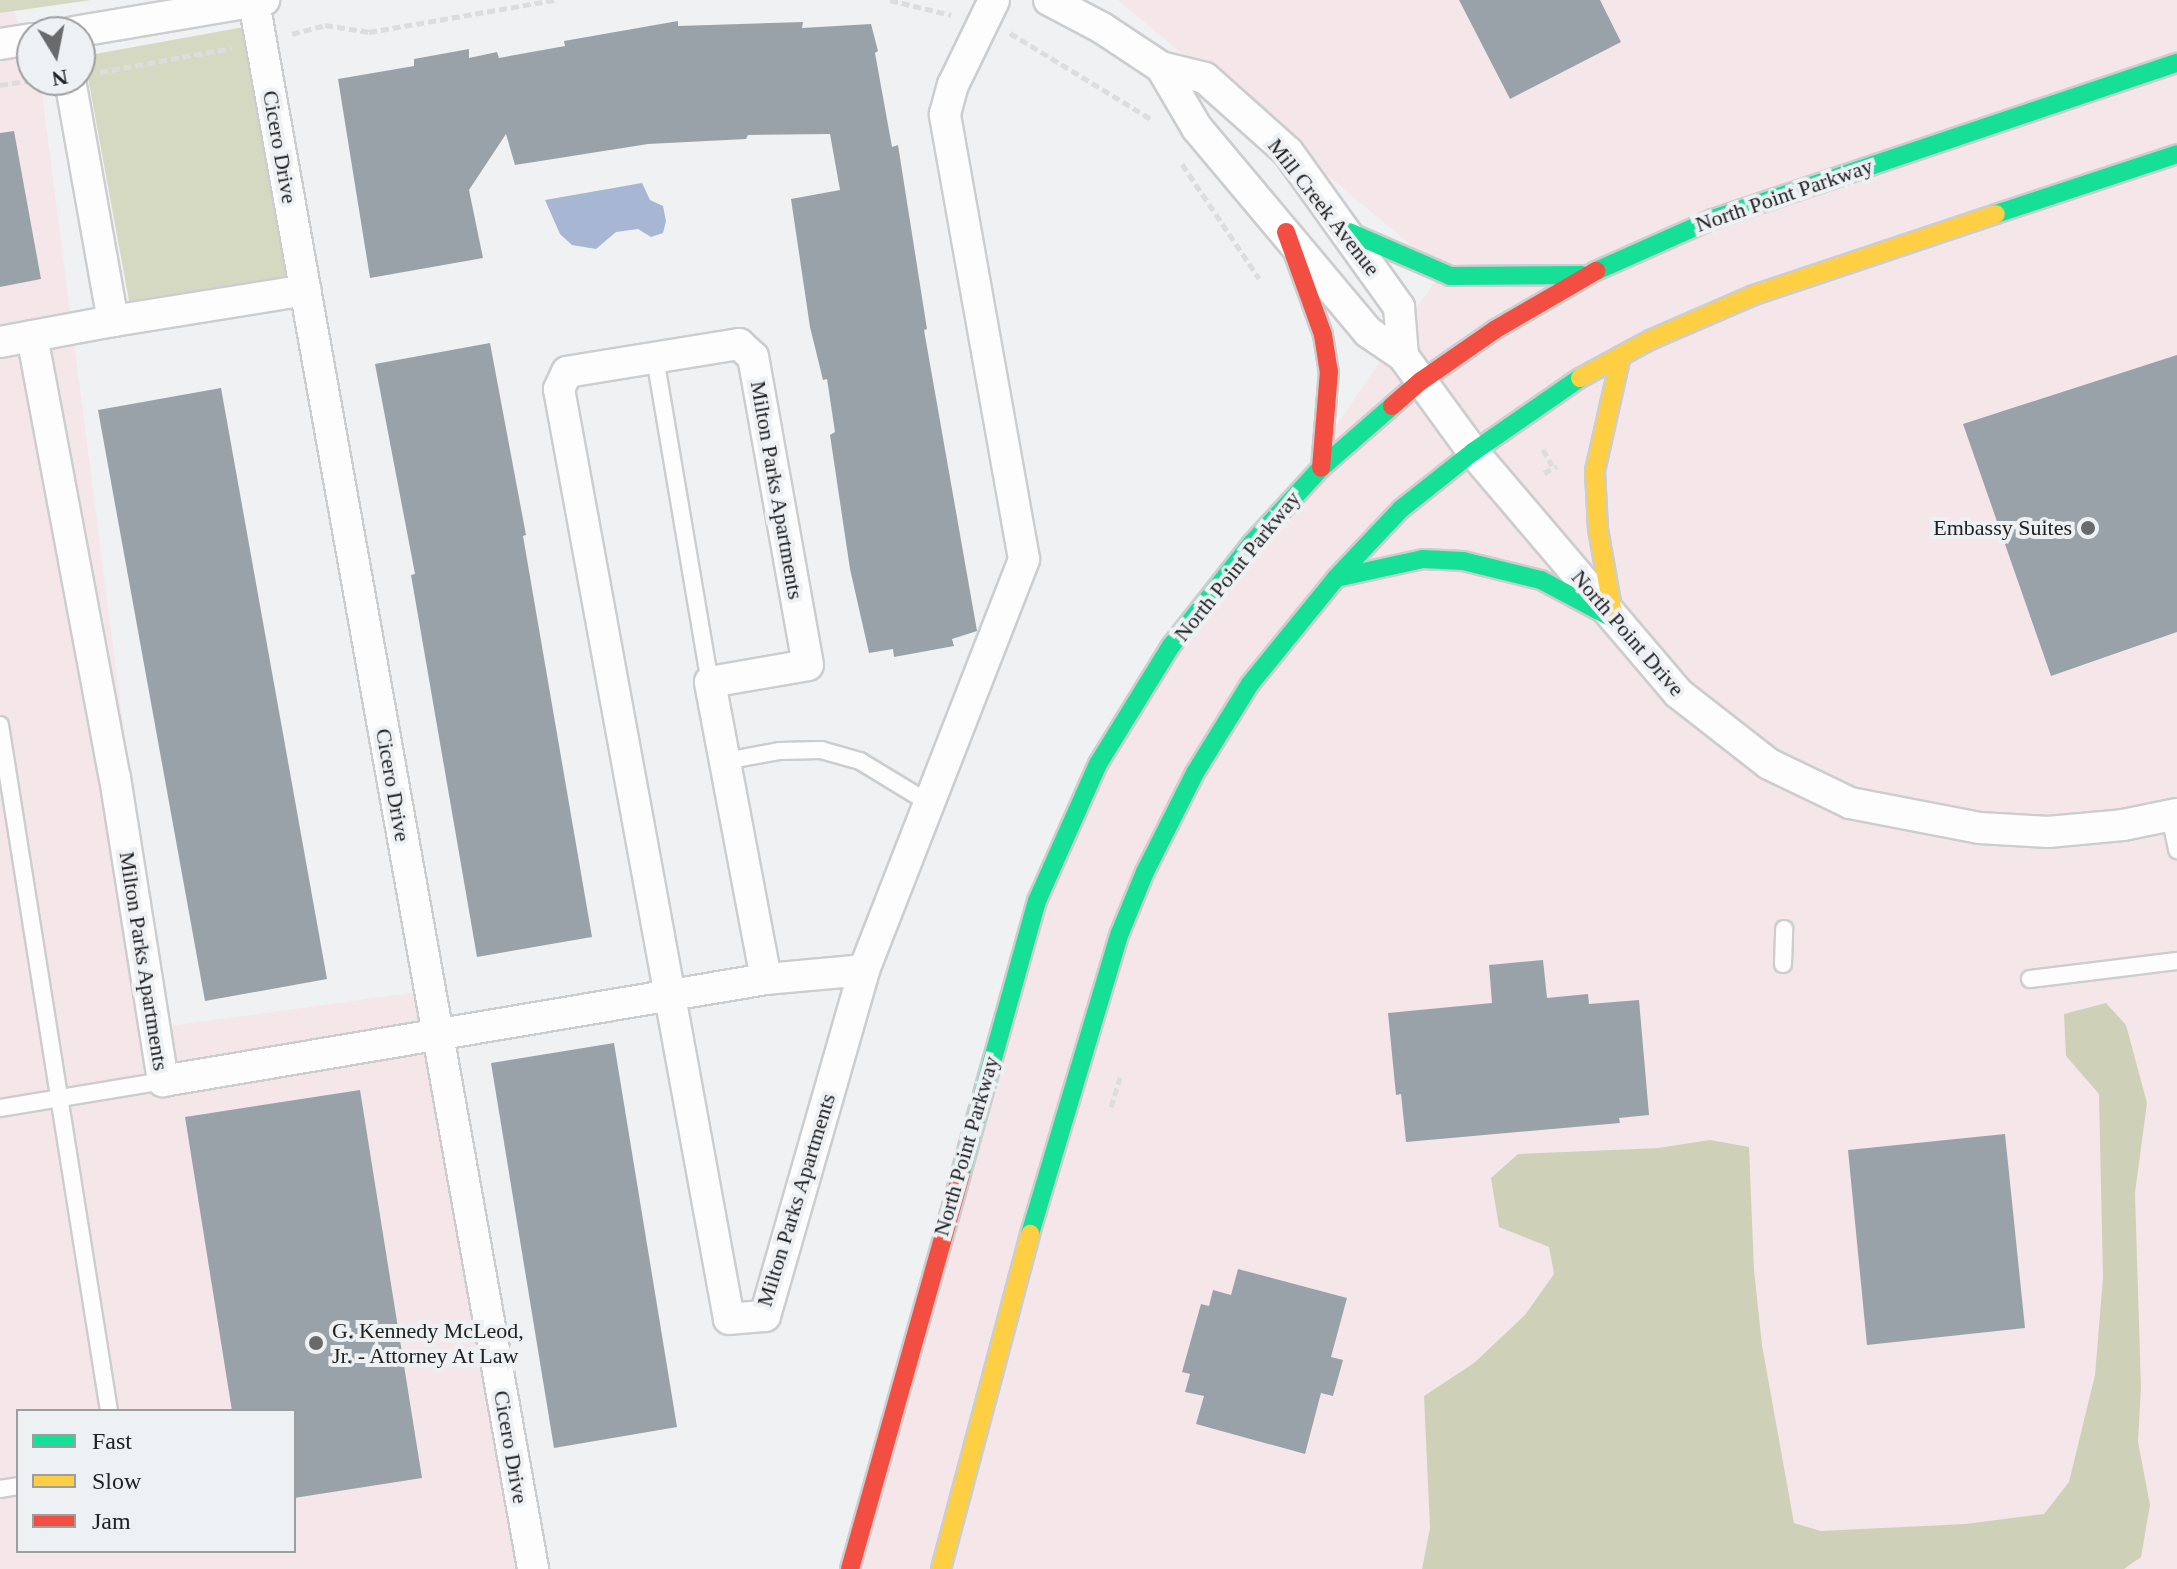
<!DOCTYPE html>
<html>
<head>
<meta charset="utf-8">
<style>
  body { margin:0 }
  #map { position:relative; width:2177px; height:1569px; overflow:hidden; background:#eff1f3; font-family:"Times New Roman",serif }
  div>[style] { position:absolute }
  .commercial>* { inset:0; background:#f5e7e9 }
  .green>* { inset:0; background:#d6d9c1 }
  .forest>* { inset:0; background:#ced1b8 }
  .water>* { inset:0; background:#a7b6d2 }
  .building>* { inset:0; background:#9aa2a9 }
  .path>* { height:5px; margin-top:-2.5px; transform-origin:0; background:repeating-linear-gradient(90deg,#dcdddd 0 8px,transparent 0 12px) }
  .roads { filter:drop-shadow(2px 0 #cccdcf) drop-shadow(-2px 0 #cccdcf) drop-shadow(0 2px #cccdcf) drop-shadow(0 -2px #cccdcf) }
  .lane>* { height:16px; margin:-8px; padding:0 8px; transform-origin:8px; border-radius:8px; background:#fdfdfd }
  .street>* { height:30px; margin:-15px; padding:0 15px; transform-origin:15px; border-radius:15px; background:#fdfdfd }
  .fast>* { height:18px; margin:-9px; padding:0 9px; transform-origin:9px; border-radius:9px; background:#16e098 }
  .slow>* { height:18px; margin:-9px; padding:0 9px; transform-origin:9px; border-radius:9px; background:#ffcf43 }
  .jam>* { height:18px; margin:-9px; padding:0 9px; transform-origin:9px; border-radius:9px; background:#f24e42 }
  .dots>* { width:22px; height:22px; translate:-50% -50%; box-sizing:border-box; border:4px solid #eef1f4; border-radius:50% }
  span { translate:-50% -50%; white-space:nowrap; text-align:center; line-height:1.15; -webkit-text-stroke:8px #eef1f4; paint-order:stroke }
  .street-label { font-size:22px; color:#202122 }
  .poi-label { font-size:22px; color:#202122 }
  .right { translate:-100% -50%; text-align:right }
  .left { translate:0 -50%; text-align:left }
  .legend { position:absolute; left:16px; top:1409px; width:280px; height:144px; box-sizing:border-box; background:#eef1f4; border:2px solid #9c9ea0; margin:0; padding:10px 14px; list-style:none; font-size:24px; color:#202122 }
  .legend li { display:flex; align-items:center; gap:16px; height:40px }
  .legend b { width:40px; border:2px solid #9c9ea0 }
  .north { position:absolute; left:16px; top:16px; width:80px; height:80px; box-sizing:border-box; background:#eef1f4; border:2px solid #9c9ea0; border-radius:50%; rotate:170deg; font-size:22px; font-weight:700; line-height:32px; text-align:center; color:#202122 }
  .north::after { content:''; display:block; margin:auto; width:28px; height:36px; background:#686a6b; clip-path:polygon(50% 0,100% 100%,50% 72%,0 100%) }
</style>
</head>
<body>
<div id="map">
  <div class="commercial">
    <div style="clip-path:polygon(1118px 0,2177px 0,2177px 1569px,843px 1569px,1053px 839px,1442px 271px)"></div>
    <div style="clip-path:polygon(evenodd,14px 11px,32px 64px,32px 80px,38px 80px,42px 93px,162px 1027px,433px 990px,536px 1569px,0 1569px,0 13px,14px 11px,18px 1411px,294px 1411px,294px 1551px,18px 1551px,18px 1411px)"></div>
  </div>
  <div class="green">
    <div style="clip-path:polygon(0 0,91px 0,0 13px)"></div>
    <div style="clip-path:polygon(244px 27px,289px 276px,130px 306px,84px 56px)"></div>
  </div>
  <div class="forest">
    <div style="clip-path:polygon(2106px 1003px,2126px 1025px,2147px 1103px,2135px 1193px,2141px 1388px,2138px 1442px,2150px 1505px,2141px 1557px,2124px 1569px,1422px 1569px,1430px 1528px,1424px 1396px,1474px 1363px,1525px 1315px,1554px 1274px,1549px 1247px,1499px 1227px,1491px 1178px,1518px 1154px,1658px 1148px,1710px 1140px,1749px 1147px,1754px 1270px,1762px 1345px,1794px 1523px,1821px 1531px,1965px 1524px,2044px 1514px,2069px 1482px,2095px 1375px,2103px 1278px,2099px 1094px,2066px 1056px,2064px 1014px)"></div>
  </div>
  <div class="water">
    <div style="clip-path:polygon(642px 183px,650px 200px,663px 206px,666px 221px,663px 233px,651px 237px,638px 229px,616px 232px,596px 249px,572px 245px,560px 234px,545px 200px)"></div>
  </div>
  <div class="building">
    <div style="clip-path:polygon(1459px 0,1600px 0,1621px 42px,1510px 99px)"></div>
    <div style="clip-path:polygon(678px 21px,678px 26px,803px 22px,802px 28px,871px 24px,878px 51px,875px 53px,892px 147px,898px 145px,927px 329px,924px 330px,977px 631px,952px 639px,954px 646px,894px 657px,893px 649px,869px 653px,850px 569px,830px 435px,835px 432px,827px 379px,823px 380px,810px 327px,791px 199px,840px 190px,830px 134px,748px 135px,746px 139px,648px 144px,515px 165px,506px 134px,469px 190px,483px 258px,370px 278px,338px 79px,414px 66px,414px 59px,469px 49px,469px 58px,497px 52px,499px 58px,565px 46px,564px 41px)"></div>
    <div style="clip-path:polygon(14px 131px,41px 279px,0 287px,0 133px)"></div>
    <div style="clip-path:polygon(490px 343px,526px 535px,523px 536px,592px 937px,477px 957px,411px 575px,415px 574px,375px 364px)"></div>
    <div style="clip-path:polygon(2177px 355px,2177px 632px,2051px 676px,1963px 424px)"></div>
    <div style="clip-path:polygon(221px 388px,327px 979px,205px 1001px,98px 410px)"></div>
    <div style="clip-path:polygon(1543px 960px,1547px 998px,1588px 994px,1589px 1004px,1639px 1000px,1649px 1115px,1619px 1118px,1620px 1123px,1406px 1142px,1401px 1094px,1396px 1095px,1388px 1013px,1492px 1003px,1489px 965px)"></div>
    <div style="clip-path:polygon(614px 1043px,677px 1427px,554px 1448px,491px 1063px)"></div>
    <div style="clip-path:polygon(360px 1090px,422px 1478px,294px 1498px,294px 1411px,232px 1411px,185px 1117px)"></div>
    <div style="clip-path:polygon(2005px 1134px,2025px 1328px,1867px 1345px,1848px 1150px)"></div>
    <div style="clip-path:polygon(1238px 1269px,1347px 1298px,1331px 1357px,1343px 1360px,1333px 1396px,1321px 1393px,1305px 1454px,1196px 1424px,1204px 1396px,1185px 1392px,1190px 1374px,1182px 1372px,1201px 1304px,1209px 1306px,1213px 1290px,1231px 1295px)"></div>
  </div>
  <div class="path">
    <div style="left:890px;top:0;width:63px;rotate:13.8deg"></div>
    <div style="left:1010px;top:33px;width:165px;rotate:31.4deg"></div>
    <div style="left:292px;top:34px;width:34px;rotate:-15deg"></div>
    <div style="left:325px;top:25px;width:45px;rotate:9deg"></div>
    <div style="left:369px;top:32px;width:189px;rotate:-9.8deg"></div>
    <div style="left:100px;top:72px;width:134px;rotate:-10.3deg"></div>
    <div style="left:0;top:85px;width:32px;rotate:-9deg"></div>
    <div style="left:1182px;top:164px;width:138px;rotate:56deg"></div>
    <div style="left:1543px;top:449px;width:19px;rotate:62deg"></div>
    <div style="left:1544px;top:473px;width:15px;rotate:-28deg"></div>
    <div style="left:1111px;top:1107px;width:31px;rotate:-73deg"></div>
  </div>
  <div class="roads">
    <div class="lane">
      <div style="left:655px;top:358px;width:329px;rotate:80.4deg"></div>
      <div style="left:0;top:725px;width:695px;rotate:80.97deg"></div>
      <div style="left:725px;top:761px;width:56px;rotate:-10.3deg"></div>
      <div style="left:780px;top:751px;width:41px;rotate:-1.4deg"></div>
      <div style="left:821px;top:750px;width:41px;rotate:15.8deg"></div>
      <div style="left:860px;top:761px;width:81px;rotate:31.3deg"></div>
      <div style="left:2170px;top:816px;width:35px;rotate:78deg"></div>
      <div style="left:1783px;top:964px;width:35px;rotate:-88deg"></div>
      <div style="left:2030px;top:979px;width:148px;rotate:-7deg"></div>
      <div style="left:0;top:1108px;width:165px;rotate:-9.4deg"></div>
      <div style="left:0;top:1489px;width:18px;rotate:-9deg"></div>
    </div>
    <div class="street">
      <div style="left:1049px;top:0;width:60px;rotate:27.8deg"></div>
      <div style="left:1102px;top:28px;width:71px;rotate:33.5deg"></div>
      <div style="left:1161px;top:67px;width:45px;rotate:14deg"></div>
      <div style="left:1205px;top:78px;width:111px;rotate:41.7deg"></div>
      <div style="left:1288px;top:152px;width:191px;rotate:54.4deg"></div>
      <div style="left:1399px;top:307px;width:49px;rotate:85.3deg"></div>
      <div style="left:254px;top:2px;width:1592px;rotate:79.9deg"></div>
      <div style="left:74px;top:32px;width:193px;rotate:-9.6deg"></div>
      <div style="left:0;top:44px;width:32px;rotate:-9deg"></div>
      <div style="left:1161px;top:67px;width:71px;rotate:59.5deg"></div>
      <div style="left:1197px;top:128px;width:266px;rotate:50deg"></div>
      <div style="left:1368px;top:332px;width:42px;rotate:34.4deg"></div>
      <div style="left:1403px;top:356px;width:119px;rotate:53.9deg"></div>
      <div style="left:1473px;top:452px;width:316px;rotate:49.6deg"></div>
      <div style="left:1678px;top:693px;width:115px;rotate:38deg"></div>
      <div style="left:1769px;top:764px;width:90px;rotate:25.7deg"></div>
      <div style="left:1850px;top:803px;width:132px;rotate:10.9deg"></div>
      <div style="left:1980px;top:828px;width:68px;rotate:3.4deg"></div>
      <div style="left:2048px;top:832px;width:75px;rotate:-5.3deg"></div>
      <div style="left:2123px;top:825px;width:55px;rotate:-11.5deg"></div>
      <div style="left:70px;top:80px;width:245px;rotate:79.9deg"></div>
      <div style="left:113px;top:321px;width:195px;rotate:-9.1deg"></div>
      <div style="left:32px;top:336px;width:450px;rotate:79.4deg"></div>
      <div style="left:115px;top:778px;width:307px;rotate:81deg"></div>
      <div style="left:163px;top:1081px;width:612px;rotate:-9.6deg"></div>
      <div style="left:766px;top:979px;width:98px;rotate:-5.2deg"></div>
      <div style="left:0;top:342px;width:115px;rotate:-10.5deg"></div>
      <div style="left:766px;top:979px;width:302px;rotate:-100.7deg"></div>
      <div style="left:710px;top:682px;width:99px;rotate:-9.8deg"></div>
      <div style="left:808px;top:665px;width:313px;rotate:-100.1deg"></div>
      <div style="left:753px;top:357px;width:19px;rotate:-137deg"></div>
      <div style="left:739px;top:344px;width:174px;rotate:170.8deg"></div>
      <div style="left:567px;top:372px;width:19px;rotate:115deg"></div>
      <div style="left:559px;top:389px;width:945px;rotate:79.64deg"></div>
      <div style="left:729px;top:1319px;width:36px;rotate:-5deg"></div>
      <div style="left:765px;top:1316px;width:360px;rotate:-74deg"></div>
      <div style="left:864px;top:970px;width:441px;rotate:-68.7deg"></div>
      <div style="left:1024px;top:559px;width:452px;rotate:-100.1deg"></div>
      <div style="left:945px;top:114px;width:30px;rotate:-75deg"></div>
      <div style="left:953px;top:85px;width:94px;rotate:-64.2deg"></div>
    </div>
    <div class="fast">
      <div style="left:1996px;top:214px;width:191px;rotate:-18.3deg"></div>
      <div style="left:1349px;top:232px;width:110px;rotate:23.5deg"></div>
      <div style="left:1450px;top:276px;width:132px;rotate:-0.4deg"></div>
      <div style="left:1596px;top:271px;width:128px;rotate:-24deg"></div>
      <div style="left:1713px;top:219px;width:490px;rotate:-18.6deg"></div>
      <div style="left:1336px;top:578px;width:89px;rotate:-12.3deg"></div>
      <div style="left:1423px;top:559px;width:40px;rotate:2.9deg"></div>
      <div style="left:1463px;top:561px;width:80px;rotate:13.7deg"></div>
      <div style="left:1541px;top:580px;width:83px;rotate:28.1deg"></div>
      <div style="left:961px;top:1173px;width:282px;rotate:-74.4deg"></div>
      <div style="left:1037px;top:901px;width:150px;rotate:-66deg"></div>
      <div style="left:1098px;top:764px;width:139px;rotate:-58.3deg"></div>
      <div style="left:1171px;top:646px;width:131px;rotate:-51.8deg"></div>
      <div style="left:1252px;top:543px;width:102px;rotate:-47.4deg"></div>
      <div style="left:1321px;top:468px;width:94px;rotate:-41.1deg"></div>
      <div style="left:1030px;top:1234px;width:314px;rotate:-73.4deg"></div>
      <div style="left:1120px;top:933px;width:66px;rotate:-67.7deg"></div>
      <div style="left:1145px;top:872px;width:111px;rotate:-63.2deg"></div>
      <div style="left:1195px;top:773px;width:105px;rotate:-58.3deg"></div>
      <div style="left:1250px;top:684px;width:136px;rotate:-50.9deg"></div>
      <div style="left:1336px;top:578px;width:95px;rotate:-46.7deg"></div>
      <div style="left:1401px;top:509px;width:92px;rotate:-38.4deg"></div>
      <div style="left:1473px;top:452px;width:130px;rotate:-34.7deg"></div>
    </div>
    <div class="slow">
      <div style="left:1580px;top:378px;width:80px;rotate:-28.5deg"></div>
      <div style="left:1650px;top:340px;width:113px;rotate:-23.4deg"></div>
      <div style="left:1754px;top:295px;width:255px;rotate:-18.5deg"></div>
      <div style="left:1614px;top:619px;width:91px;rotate:-100.1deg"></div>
      <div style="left:1598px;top:529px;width:58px;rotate:-93deg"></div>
      <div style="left:1595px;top:471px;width:118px;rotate:-77.3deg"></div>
      <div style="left:941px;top:1569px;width:347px;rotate:-75.1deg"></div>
    </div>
    <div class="jam">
      <div style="left:1286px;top:232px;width:109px;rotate:70.2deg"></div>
      <div style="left:1323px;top:335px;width:36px;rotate:81deg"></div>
      <div style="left:1329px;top:371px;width:97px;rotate:94.7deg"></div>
      <div style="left:1392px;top:406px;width:38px;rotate:-41deg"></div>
      <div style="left:1421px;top:381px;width:91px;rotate:-34.7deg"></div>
      <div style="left:1496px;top:329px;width:116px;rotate:-30.1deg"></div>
      <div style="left:850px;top:1569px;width:411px;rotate:-74.3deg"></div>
    </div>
  </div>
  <div class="dots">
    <div style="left:2088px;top:528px;background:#686a6b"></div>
    <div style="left:316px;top:1343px;background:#686a6b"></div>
  </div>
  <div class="street-label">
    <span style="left:280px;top:147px;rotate:80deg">Cicero Drive</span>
    <span style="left:1784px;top:195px;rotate:-19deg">North Point Parkway</span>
    <span style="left:1324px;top:207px;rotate:52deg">Mill Creek Avenue</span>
    <span style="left:777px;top:490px;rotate:80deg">Milton Parks Apartments</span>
    <span style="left:1237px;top:566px;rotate:-51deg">North Point Parkway</span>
    <span style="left:1628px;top:633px;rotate:49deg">North Point Drive</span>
    <span style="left:393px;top:785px;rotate:80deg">Cicero Drive</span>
    <span style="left:144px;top:961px;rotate:81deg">Milton Parks Apartments</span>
    <span style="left:966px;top:1146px;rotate:-74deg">North Point Parkway</span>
    <span style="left:796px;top:1200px;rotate:-73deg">Milton Parks Apartments</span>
    <span style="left:511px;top:1447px;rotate:80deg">Cicero Drive</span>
  </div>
  <div class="poi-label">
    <span class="right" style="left:2072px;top:528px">Embassy Suites</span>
    <span class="left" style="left:332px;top:1343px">G. Kennedy McLeod,<br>Jr. - Attorney At Law</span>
  </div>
  <ul class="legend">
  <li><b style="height:10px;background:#16e098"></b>Fast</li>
  <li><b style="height:10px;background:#ffcf43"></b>Slow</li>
  <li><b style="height:10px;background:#f24e42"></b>Jam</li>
  </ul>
  <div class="north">N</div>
</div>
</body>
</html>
